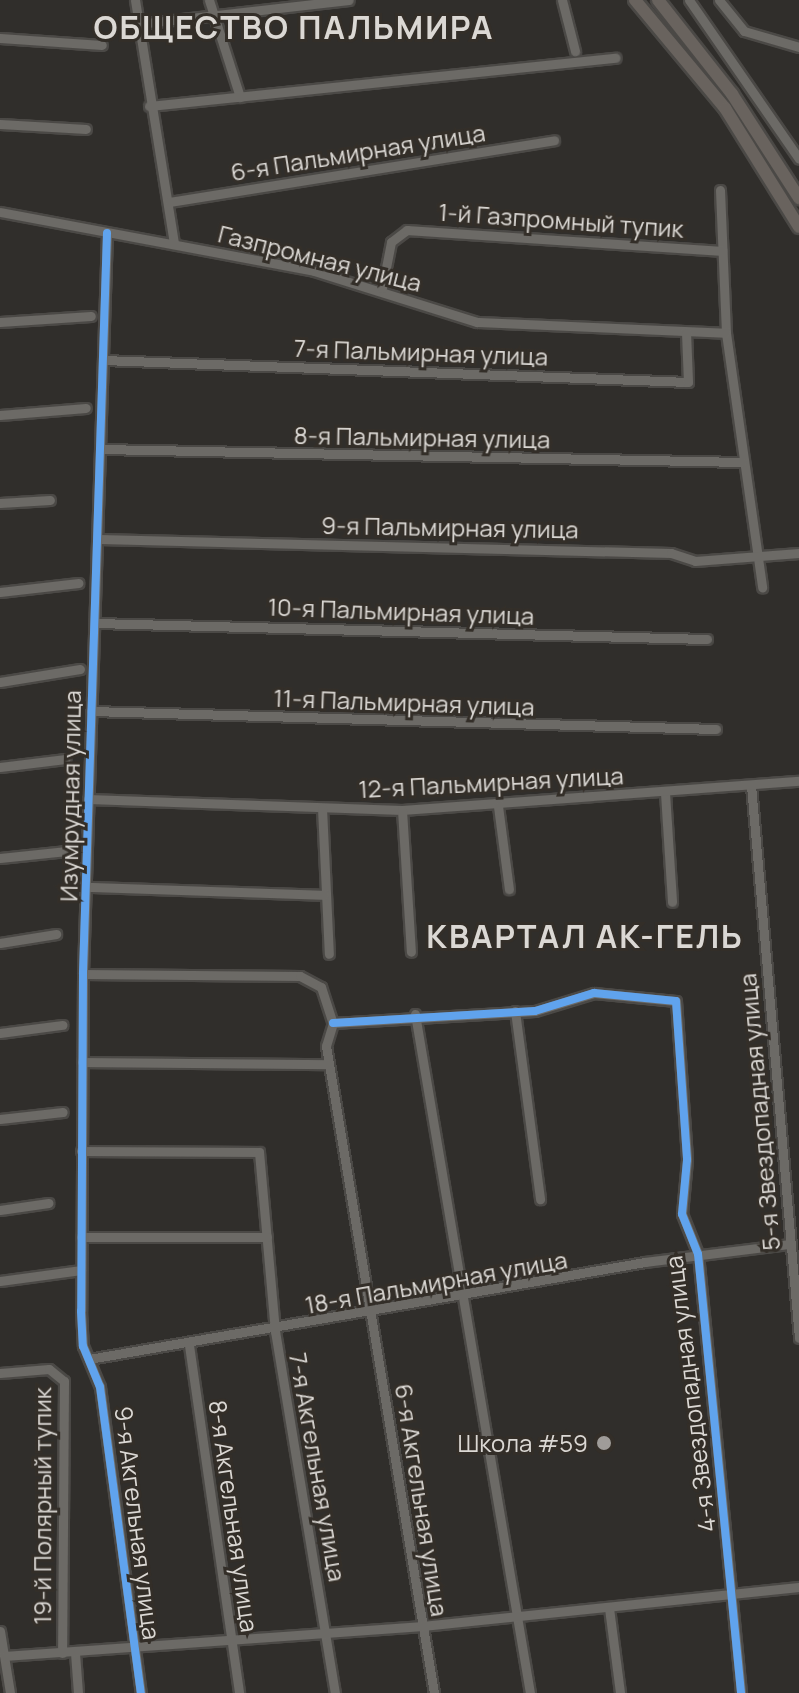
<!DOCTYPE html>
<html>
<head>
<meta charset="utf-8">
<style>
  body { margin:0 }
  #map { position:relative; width:799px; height:1693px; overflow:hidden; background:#302e2b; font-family:Manrope,sans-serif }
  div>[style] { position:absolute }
  .roads { filter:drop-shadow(2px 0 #4b4946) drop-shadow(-2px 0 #4b4946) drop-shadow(0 2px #4b4946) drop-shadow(0 -2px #4b4946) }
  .minor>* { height:9px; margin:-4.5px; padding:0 4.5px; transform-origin:4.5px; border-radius:4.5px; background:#6c6a66 }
  .major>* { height:12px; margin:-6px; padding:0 6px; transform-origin:6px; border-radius:6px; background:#69635e }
  .cycleway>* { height:8px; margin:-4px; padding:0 4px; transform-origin:4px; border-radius:4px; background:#60a3ed }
  .dots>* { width:22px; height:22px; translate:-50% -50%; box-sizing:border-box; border:4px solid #332e28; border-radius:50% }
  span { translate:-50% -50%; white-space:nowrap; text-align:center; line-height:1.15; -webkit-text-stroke:6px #332e28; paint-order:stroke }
  .street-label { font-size:24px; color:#dbd8d4 }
  .poi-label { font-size:24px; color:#dbd8d4 }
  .right { translate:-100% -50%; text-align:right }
  .district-label { font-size:32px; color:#dbd8d4; font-weight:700; letter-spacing:2px }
</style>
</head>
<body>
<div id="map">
  <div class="roads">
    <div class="minor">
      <div style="left:135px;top:0;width:247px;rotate:80.9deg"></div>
      <div style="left:209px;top:0;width:102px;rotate:72.3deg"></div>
      <div style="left:562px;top:0;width:53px;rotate:75.7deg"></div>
      <div style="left:689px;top:0;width:193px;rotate:55.3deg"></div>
      <div style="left:719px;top:0;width:40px;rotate:51deg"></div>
      <div style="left:744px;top:31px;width:57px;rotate:16.2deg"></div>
      <div style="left:138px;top:24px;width:212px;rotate:-6.5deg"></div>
      <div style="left:0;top:38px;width:102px;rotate:3.9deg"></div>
      <div style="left:149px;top:106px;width:469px;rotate:-5.9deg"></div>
      <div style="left:0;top:124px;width:86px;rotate:3.3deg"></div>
      <div style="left:720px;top:190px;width:143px;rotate:87.6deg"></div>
      <div style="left:726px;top:333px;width:257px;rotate:81.9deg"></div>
      <div style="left:169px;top:202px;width:390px;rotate:-9.1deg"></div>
      <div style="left:0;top:212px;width:319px;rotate:10.6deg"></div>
      <div style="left:314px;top:271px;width:171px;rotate:17.4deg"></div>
      <div style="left:477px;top:322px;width:249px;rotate:2.5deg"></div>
      <div style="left:107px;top:233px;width:741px;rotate:91.86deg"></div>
      <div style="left:83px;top:974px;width:337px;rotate:90.3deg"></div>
      <div style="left:81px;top:1311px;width:35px;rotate:87deg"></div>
      <div style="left:83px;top:1346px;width:44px;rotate:67.5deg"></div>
      <div style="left:100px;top:1387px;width:309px;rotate:82.4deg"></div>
      <div style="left:382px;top:288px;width:47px;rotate:-78.9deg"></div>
      <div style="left:391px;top:242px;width:20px;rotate:-37deg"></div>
      <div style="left:407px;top:230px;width:316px;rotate:3.8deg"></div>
      <div style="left:0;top:322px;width:91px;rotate:-3.8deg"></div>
      <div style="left:103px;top:360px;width:585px;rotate:2.15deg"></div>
      <div style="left:688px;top:382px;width:49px;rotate:-92.3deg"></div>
      <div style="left:0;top:415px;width:86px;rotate:-4.7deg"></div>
      <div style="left:101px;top:449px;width:641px;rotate:1.16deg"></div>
      <div style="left:0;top:503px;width:50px;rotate:-3.4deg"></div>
      <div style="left:99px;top:539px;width:572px;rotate:1.4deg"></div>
      <div style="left:671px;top:553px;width:25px;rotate:18deg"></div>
      <div style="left:695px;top:561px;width:104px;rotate:-4.4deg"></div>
      <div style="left:0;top:592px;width:79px;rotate:-6.6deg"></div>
      <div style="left:95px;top:623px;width:612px;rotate:1.5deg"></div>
      <div style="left:0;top:682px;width:81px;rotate:-9.2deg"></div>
      <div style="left:91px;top:711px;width:625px;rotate:1.65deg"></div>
      <div style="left:0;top:767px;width:66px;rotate:-6.9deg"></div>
      <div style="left:751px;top:785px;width:555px;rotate:85.04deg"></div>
      <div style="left:665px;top:793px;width:109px;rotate:86.3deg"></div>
      <div style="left:88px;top:799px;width:314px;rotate:2deg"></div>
      <div style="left:402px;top:810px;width:398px;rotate:-4.2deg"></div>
      <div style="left:498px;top:806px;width:84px;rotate:82.5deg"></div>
      <div style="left:322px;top:808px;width:146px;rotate:87.3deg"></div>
      <div style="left:402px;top:810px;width:142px;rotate:86.4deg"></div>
      <div style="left:0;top:858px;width:67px;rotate:-6deg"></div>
      <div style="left:89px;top:887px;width:235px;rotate:1.9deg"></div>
      <div style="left:0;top:943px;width:57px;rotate:-9.1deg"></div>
      <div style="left:83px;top:974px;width:217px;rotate:0.5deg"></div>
      <div style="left:300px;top:976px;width:24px;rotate:28deg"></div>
      <div style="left:321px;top:987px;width:38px;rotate:72deg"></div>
      <div style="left:333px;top:1023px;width:24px;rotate:107deg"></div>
      <div style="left:326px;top:1046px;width:656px;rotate:80.52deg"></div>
      <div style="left:515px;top:1011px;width:190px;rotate:82.4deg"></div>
      <div style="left:415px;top:1014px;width:689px;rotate:80.39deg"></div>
      <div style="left:333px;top:1023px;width:202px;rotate:-3.4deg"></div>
      <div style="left:535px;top:1011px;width:62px;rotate:-17deg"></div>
      <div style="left:594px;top:993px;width:82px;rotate:5.6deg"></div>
      <div style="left:676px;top:1001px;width:159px;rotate:86deg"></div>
      <div style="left:687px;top:1160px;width:54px;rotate:95.3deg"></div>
      <div style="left:682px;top:1214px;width:43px;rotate:68.2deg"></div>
      <div style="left:698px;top:1254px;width:441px;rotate:84.4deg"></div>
      <div style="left:0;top:1033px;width:63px;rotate:-7.4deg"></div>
      <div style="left:82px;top:1062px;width:247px;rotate:0.5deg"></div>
      <div style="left:0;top:1119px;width:63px;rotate:-6.3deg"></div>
      <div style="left:81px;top:1151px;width:178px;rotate:0.3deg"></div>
      <div style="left:259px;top:1152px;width:180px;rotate:84.9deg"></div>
      <div style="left:275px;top:1331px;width:367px;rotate:80.6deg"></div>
      <div style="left:0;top:1210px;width:49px;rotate:-8.3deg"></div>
      <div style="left:81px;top:1237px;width:186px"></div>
      <div style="left:0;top:1281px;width:82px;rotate:-7.7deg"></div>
      <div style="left:189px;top:1345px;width:352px;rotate:81.8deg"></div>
      <div style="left:89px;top:1359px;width:564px;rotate:-9.9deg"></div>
      <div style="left:645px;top:1262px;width:146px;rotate:-7.1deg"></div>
      <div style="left:0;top:1373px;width:49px;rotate:-4.7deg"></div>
      <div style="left:49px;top:1369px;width:19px;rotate:39deg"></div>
      <div style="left:64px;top:1381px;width:272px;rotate:90.4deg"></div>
      <div style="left:609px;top:1608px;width:86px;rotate:82.6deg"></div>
      <div style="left:0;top:1631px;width:63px;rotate:80.8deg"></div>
      <div style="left:75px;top:1653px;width:40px;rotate:85.7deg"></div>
      <div style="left:5px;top:1656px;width:418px;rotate:-4.1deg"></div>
      <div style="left:422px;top:1626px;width:379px;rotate:-5.9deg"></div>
    </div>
    <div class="major">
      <div style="left:635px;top:0;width:141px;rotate:50.2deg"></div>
      <div style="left:725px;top:108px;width:140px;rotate:58.1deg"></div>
      <div style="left:658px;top:0;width:120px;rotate:51.8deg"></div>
      <div style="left:732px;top:94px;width:124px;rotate:57.2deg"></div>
    </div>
  </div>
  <div class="cycleway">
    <div style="left:107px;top:233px;width:741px;rotate:91.86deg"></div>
    <div style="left:83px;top:974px;width:337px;rotate:90.3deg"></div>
    <div style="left:81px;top:1311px;width:35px;rotate:87deg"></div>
    <div style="left:83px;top:1346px;width:44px;rotate:67.5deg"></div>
    <div style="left:100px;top:1387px;width:309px;rotate:82.4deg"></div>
    <div style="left:333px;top:1023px;width:202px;rotate:-3.4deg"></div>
    <div style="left:535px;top:1011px;width:62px;rotate:-17deg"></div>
    <div style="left:594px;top:993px;width:82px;rotate:5.6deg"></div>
    <div style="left:676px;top:1001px;width:159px;rotate:86deg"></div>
    <div style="left:687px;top:1160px;width:54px;rotate:95.3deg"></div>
    <div style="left:682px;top:1214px;width:43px;rotate:68.2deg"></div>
    <div style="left:698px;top:1254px;width:441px;rotate:84.4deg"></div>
  </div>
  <div class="dots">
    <div style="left:604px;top:1443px;background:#9f9c99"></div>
  </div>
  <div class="street-label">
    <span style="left:358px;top:152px;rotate:-9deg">6-я Пальмирная улица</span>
    <span style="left:561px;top:220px;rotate:4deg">1-й Газпромный тупик</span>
    <span style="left:320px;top:258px;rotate:14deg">Газпромная улица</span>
    <span style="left:421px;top:352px;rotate:2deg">7-я Пальмирная улица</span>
    <span style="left:422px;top:437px;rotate:1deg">8-я Пальмирная улица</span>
    <span style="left:450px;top:527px;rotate:1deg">9-я Пальмирная улица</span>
    <span style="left:401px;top:611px;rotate:2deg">10-я Пальмирная улица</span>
    <span style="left:404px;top:702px;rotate:2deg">11-я Пальмирная улица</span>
    <span style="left:491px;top:782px;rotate:-3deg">12-я Пальмирная улица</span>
    <span style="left:70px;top:796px;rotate:-89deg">Изумрудная улица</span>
    <span style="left:759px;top:1112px;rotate:-95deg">5-я Звездопадная улица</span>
    <span style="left:436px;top:1282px;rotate:-10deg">18-я Пальмирная улица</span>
    <span style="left:690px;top:1394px;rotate:-97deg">4-я Звездопадная улица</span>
    <span style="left:318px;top:1467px;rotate:80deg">7-я Акгельная улица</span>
    <span style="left:422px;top:1500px;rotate:81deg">6-я Акгельная улица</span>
    <span style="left:42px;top:1506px;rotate:-90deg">19-й Полярный тупик</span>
    <span style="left:234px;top:1516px;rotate:82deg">8-я Акгельная улица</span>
    <span style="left:138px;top:1523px;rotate:83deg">9-я Акгельная улица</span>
  </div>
  <div class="poi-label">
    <span class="right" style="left:588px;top:1443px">Школа #59</span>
  </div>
  <div class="district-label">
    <span style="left:294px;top:27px">ОБЩЕСТВО ПАЛЬМИРА</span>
    <span style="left:585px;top:936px">КВАРТАЛ АК-ГЕЛЬ</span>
  </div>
</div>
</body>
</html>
